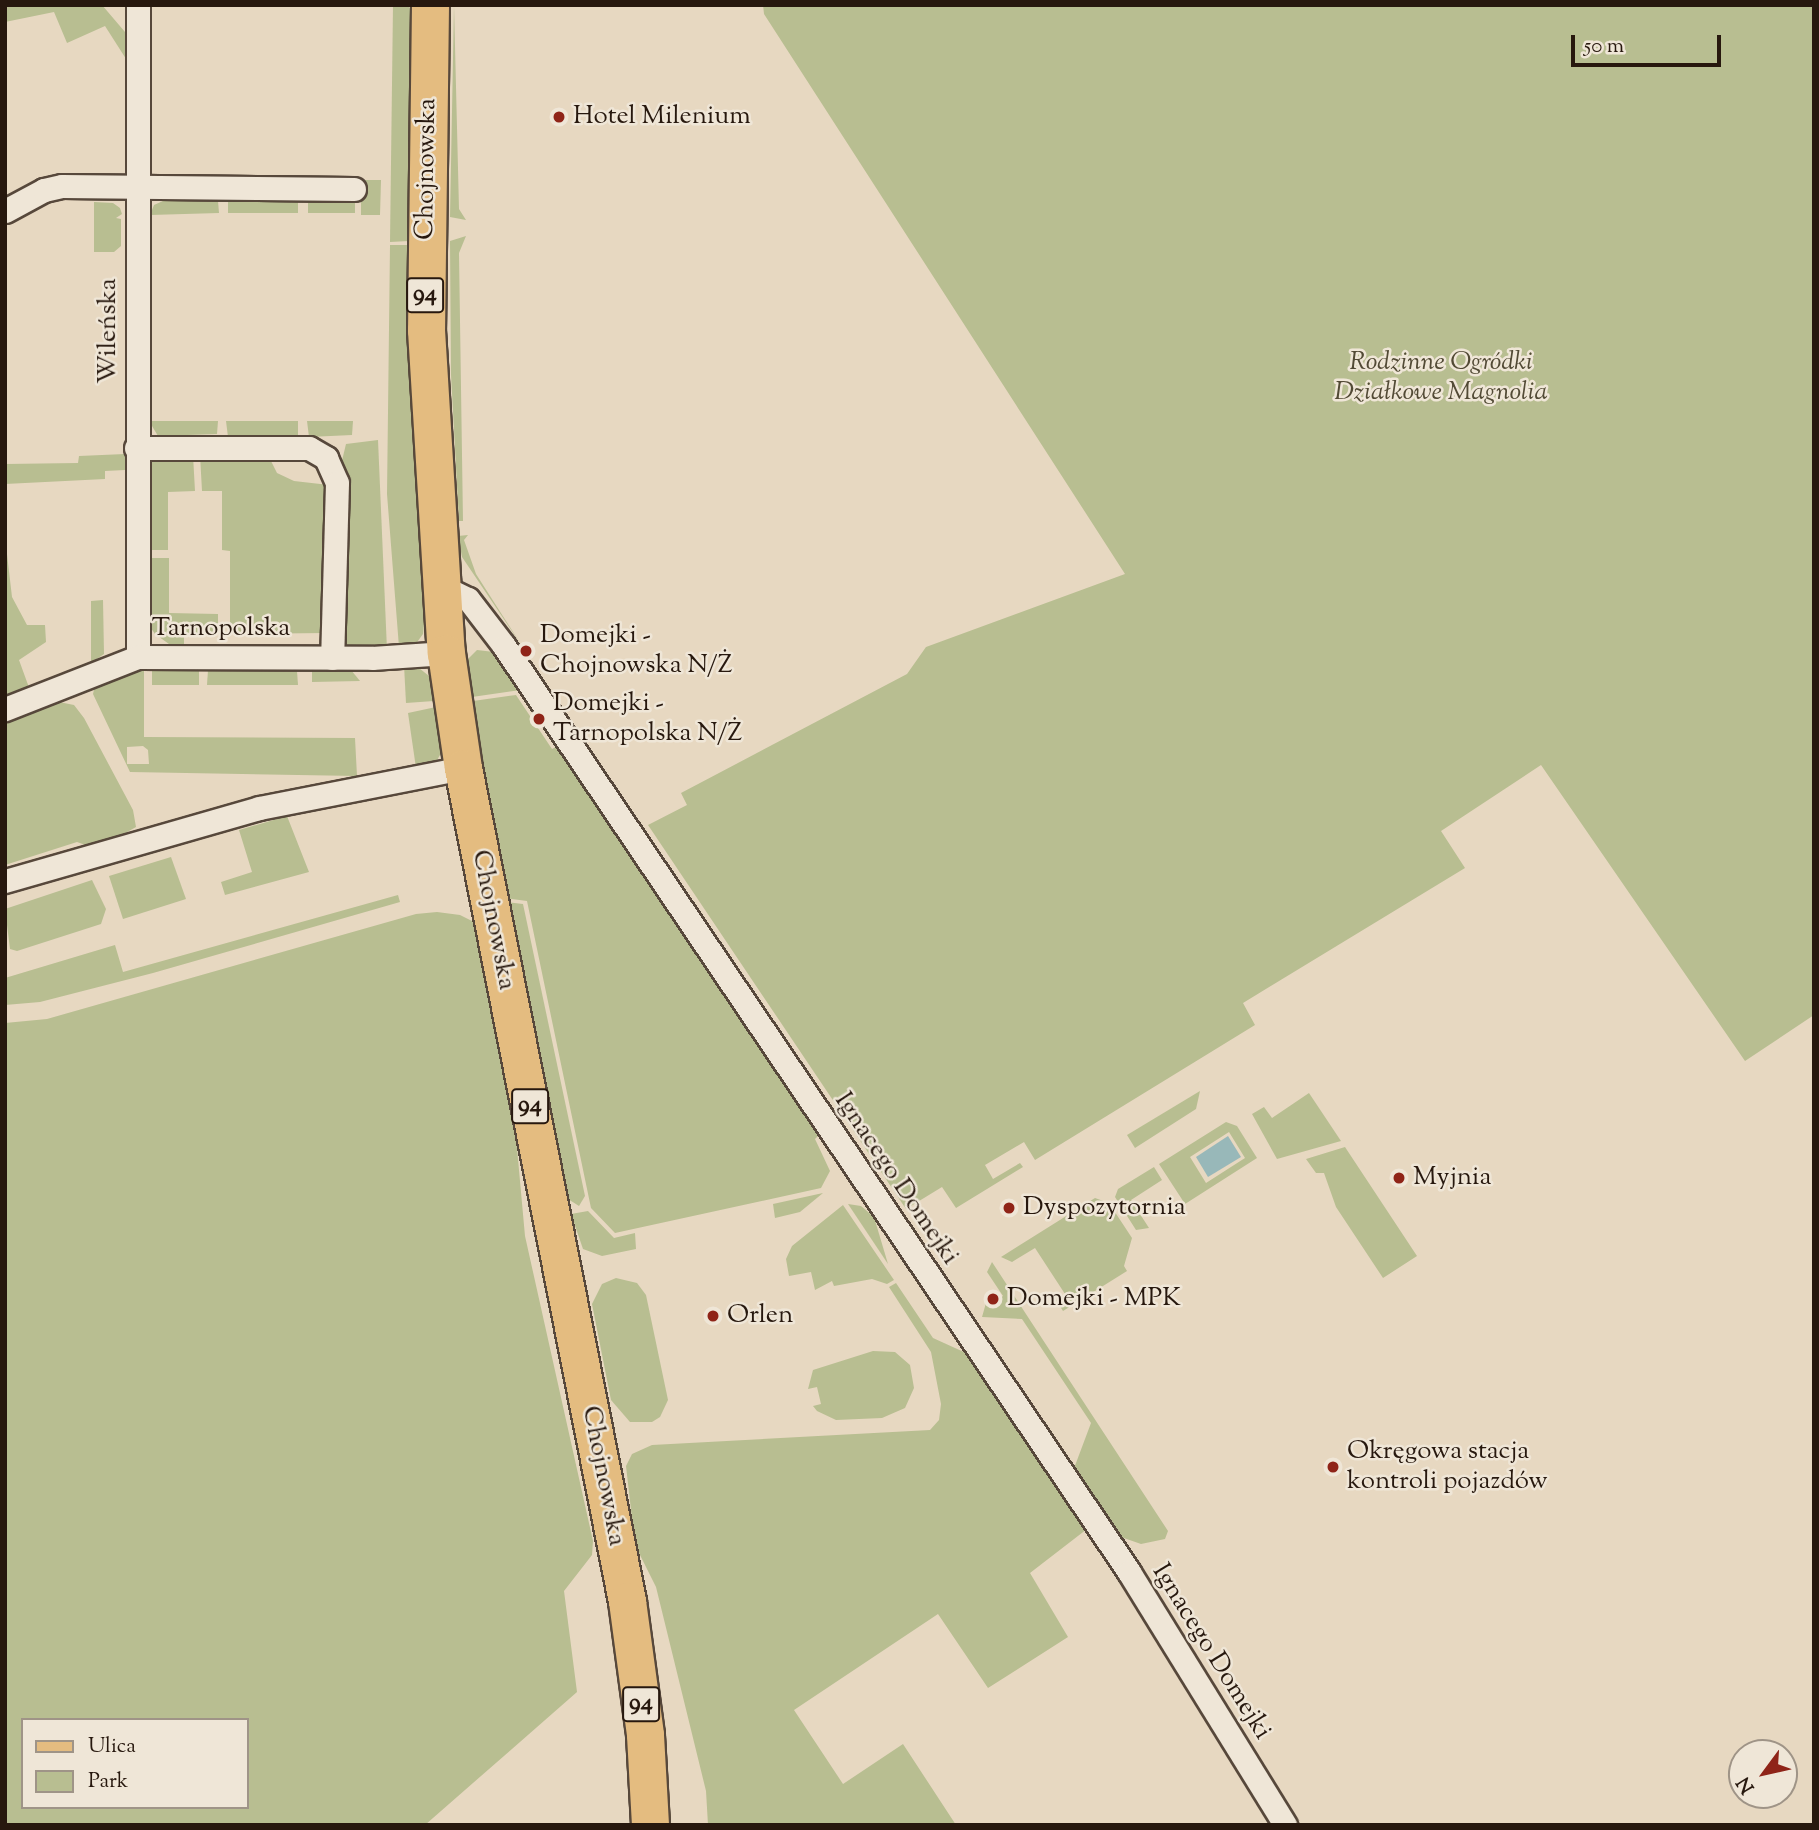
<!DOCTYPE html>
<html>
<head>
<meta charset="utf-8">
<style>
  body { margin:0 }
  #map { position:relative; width:1819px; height:1830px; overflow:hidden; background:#e7d8c1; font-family:"Sorts Mill Goudy",serif }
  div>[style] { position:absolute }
  .green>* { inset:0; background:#b8be91 }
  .water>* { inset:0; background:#98b8b9 }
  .roads { filter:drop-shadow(2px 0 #57483b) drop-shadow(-2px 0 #57483b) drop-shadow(0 2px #57483b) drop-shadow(0 -2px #57483b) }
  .minor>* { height:23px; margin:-11.5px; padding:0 11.5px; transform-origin:11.5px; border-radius:11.5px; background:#efe6d7 }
  .primary>* { height:37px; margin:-18.5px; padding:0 18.5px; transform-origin:18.5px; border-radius:18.5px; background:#e4bc80 }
  .dots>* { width:19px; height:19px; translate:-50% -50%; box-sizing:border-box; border:4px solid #efe6d7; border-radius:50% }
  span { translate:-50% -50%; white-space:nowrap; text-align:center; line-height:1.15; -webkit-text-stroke:5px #efe6d7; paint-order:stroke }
  .shield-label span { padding:2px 5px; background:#efe6d7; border:2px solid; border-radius:5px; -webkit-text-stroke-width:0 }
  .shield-label { font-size:24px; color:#27180e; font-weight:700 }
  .poi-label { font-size:26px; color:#27180e }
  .left { translate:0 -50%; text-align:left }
  .street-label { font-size:26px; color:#27180e }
  .park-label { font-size:26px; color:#524a35; font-style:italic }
  .frame { position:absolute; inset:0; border:7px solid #27180e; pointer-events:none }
  .legend { position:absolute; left:21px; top:1718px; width:228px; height:91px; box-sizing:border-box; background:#efe6d7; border:2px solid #9f9487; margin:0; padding:9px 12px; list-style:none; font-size:21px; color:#27180e }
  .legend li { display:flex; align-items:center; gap:14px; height:35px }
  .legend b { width:35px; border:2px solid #9f9487 }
  .north { position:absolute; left:1728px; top:1739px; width:70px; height:70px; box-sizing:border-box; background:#efe6d7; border:2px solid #9f9487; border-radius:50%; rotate:237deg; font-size:19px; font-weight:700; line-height:28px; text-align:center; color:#27180e }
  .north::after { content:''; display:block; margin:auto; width:24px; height:32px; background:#8f2418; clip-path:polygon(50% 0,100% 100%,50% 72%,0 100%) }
  .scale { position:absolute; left:1571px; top:35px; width:150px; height:32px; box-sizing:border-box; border:4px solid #27180e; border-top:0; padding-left:9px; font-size:21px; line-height:24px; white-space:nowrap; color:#27180e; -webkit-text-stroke:5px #efe6d7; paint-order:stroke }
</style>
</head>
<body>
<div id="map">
  <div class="green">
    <div style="clip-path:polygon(5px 5px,102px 5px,125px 32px,128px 62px,105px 26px,67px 43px,54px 12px,5px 22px)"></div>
    <div style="clip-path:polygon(393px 5px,408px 5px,412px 12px,409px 241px,390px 242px)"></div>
    <div style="clip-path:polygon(454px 5px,459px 209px,466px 220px,450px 217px)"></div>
    <div style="clip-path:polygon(763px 5px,1814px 5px,1814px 1015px,1745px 1061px,1541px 765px,1441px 831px,1465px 868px,1243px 1003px,1255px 1025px,1035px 1160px,1024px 1142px,985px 1165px,993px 1179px,1020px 1163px,1023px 1167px,956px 1208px,942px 1187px,906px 1209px,648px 825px,687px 805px,681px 793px,907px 674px,926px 647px,1125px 574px,764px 14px)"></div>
    <div style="clip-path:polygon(361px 180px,381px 180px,380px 215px,361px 215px)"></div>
    <div style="clip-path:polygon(308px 199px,355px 200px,355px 213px,308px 213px)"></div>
    <div style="clip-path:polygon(163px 201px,218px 201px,219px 213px,150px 215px,154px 205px)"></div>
    <div style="clip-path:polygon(228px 201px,298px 201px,298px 213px,228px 213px)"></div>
    <div style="clip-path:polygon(94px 202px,113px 203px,120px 208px,122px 214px,116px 218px,121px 219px,121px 246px,114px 252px,94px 252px)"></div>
    <div style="clip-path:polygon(466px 236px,459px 253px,463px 521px,459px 521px,451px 375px,450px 241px)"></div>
    <div style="clip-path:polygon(390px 245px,410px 245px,412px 404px,426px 606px,423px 634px,415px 645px,399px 647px,387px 494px)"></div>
    <div style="clip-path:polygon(149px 421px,218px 421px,217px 434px,158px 436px)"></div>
    <div style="clip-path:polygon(226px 421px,298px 421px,298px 435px,228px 437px)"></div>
    <div style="clip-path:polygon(307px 421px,353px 421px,352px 435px,309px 437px)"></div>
    <div style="clip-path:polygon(378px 440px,387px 650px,350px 650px,340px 639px,340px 469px,346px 444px)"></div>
    <div style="clip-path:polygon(125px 454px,125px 470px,105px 471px,105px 479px,5px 484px,5px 464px,78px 463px,79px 456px)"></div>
    <div style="clip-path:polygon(193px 455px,195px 491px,168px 492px,168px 550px,143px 550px,149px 461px)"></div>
    <div style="clip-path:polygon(200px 455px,268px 455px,277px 473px,294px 481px,329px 485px,327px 633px,230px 634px,230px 551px,222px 550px,222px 491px,202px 491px)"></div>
    <div style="clip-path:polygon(468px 535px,464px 540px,476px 574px,522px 646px,462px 557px,458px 536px)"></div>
    <div style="clip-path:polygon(5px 537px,12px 597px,27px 625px,45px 625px,46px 642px,19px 660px,31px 693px,5px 703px)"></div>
    <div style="clip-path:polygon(144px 558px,169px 558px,169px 613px,218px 614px,218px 634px,184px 633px,184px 645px,169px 644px,155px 634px,148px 624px)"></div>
    <div style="clip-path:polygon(103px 600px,104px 654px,91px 663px,91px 601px)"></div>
    <div style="clip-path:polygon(477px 650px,494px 652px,521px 690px,465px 698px,463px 664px)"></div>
    <div style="clip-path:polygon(404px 665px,419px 668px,429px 676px,434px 701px,406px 703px)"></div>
    <div style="clip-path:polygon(evenodd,144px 666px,144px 737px,355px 738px,357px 776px,130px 772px,93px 694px,95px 685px,144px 666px,143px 746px,148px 750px,149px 764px,127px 764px,127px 747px,143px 746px)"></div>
    <div style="clip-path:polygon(152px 670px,199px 670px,199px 685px,152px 685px)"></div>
    <div style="clip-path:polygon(208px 670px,297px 671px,298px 685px,207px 685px)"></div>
    <div style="clip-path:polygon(351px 670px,360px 681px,312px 682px,312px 671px)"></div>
    <div style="clip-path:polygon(516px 695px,552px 749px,558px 746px,819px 1135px,815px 1139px,830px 1171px,821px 1188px,615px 1233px,591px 1208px,527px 901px,498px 897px,466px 702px)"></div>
    <div style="clip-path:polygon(54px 701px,74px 705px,84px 718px,133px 810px,136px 827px,97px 849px,77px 842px,5px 865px,5px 720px)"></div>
    <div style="clip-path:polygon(436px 707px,441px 753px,435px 764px,416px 768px,408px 713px)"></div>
    <div style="clip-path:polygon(287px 816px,309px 872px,225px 895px,221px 882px,252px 872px,239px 830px)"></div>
    <div style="clip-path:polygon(171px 857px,186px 899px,123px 919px,109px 876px)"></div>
    <div style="clip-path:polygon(92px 880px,106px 909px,101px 924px,17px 951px,10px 949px,5px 909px)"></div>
    <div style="clip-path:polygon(398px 895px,400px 902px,153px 973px,40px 1002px,5px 1005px,5px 978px,115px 945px,123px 972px)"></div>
    <div style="clip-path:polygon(499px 901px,523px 904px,585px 1196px,579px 1206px,568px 1199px)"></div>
    <div style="clip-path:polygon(evenodd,437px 912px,460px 915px,476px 923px,512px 1093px,525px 1236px,593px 1541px,592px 1555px,564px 1591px,577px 1692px,425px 1825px,5px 1825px,5px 1023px,47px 1019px,416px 914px,437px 912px,23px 1720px,247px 1720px,247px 1807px,23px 1807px,23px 1720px)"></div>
    <div style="clip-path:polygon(1200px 1091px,1196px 1109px,1135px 1148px,1127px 1135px)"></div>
    <div style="clip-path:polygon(1309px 1093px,1341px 1141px,1277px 1159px,1252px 1114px,1264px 1107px,1272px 1118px)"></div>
    <div style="clip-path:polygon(evenodd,1226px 1122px,1237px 1126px,1257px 1158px,1185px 1204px,1159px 1164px,1226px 1122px,1229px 1132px,1245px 1158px,1206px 1183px,1190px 1157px,1229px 1132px)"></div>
    <div style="clip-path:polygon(1345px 1147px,1417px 1256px,1383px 1278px,1336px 1207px,1324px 1173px,1316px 1173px,1306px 1159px)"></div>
    <div style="clip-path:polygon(1154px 1167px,1162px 1180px,1131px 1200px,1149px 1228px,1136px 1230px,1115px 1197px,1118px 1189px)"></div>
    <div style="clip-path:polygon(823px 1193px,800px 1212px,775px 1218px,773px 1204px)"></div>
    <div style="clip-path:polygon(1095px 1198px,1109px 1203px,1132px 1238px,1124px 1266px,1127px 1271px,1063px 1311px,1056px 1300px,1065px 1294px,1035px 1248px,1012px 1262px,1001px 1257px)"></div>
    <div style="clip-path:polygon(848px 1204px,861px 1206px,874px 1217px,888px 1264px)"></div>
    <div style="clip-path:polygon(843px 1205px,894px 1280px,887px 1284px,872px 1279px,834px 1286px,832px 1281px,815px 1290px,811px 1272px,789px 1276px,786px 1259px,792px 1246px)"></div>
    <div style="clip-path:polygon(588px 1211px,614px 1238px,635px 1233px,636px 1249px,602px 1256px,583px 1249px,571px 1214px)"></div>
    <div style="clip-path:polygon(992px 1262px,1168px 1531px,1165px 1539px,1141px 1544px,1121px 1537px,1073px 1471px,1091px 1423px,1022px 1319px,982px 1317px,986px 1303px,989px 1306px,1003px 1296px,987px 1272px)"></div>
    <div style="clip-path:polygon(616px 1278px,637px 1283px,646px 1295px,668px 1400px,660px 1417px,652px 1422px,630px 1422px,611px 1400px,592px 1304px,602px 1284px)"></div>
    <div style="clip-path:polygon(896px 1283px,933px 1338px,966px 1353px,1087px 1529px,1030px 1573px,1068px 1637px,988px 1688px,938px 1614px,794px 1710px,843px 1784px,903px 1744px,956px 1825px,708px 1825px,706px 1791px,656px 1587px,635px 1545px,626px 1466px,632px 1454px,652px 1445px,930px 1430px,939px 1420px,941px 1404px,931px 1352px,889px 1287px)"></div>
    <div style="clip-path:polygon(873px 1351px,895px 1352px,910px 1365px,914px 1388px,905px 1408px,882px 1418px,836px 1420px,817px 1411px,813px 1406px,821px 1404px,817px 1387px,808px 1389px,813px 1370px)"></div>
  </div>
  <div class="water">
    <div style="clip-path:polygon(1228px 1136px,1241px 1157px,1208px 1177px,1196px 1157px)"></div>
  </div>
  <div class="roads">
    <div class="minor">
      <div style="left:5px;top:211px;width:44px;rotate:-28.3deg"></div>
      <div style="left:44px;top:190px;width:18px;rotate:-13deg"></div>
      <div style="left:62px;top:186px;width:292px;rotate:0.6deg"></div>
      <div style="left:136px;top:448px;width:173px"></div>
      <div style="left:309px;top:448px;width:20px;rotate:30deg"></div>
      <div style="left:326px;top:458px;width:27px;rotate:66deg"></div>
      <div style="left:337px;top:483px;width:175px;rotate:91.6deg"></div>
      <div style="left:439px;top:585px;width:32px;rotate:26deg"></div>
      <div style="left:468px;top:599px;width:59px;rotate:52.5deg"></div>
      <div style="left:504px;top:646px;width:1117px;rotate:55.98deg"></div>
      <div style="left:1129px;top:1572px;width:297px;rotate:58.3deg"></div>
      <div style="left:138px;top:657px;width:652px;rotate:-90deg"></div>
      <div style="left:5px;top:709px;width:143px;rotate:-21.4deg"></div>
      <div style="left:138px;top:657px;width:234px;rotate:0.2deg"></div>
      <div style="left:372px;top:658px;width:74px;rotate:-3.9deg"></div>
      <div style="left:5px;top:881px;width:264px;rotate:-16deg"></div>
      <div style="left:259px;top:808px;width:208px;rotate:-11.1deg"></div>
    </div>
    <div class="primary">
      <div style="left:430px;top:5px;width:325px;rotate:90.7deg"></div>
      <div style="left:426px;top:330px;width:324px;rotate:86.5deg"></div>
      <div style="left:446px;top:653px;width:116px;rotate:81.6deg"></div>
      <div style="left:463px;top:768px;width:849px;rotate:78.86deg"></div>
      <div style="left:627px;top:1601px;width:135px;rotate:82.3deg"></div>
      <div style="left:645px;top:1735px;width:90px;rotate:86.8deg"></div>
    </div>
  </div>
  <div class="dots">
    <div style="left:559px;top:117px;background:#8f2418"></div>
    <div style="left:526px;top:651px;background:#8f2418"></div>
    <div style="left:539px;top:719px;background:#8f2418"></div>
    <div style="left:1399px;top:1178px;background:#8f2418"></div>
    <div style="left:1009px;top:1208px;background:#8f2418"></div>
    <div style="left:993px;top:1299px;background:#8f2418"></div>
    <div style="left:713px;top:1316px;background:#8f2418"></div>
    <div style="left:1333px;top:1467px;background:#8f2418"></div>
  </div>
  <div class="shield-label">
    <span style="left:425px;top:295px">94</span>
    <span style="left:530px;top:1106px">94</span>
    <span style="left:641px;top:1704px">94</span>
  </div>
  <div class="poi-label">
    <span class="left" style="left:573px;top:117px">Hotel Milenium</span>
    <span class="left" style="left:540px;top:651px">Domejki -<br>Chojnowska N/Ż</span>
    <span class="left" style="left:553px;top:719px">Domejki -<br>Tarnopolska N/Ż</span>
    <span class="left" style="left:1413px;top:1178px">Myjnia</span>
    <span class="left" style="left:1023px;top:1208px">Dyspozytornia</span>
    <span class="left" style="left:1007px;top:1299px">Domejki - MPK</span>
    <span class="left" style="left:727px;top:1316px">Orlen</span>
    <span class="left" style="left:1347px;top:1467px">Okręgowa stacja<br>kontroli pojazdów</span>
  </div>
  <div class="street-label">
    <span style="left:427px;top:169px;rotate:-89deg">Chojnowska</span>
    <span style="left:109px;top:331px;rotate:-90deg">Wileńska</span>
    <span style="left:221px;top:629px">Tarnopolska</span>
    <span style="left:493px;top:920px;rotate:79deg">Chojnowska</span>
    <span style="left:896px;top:1179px;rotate:56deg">Ignacego Domejki</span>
    <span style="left:603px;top:1476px;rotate:79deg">Chojnowska</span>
    <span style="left:1211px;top:1652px;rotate:58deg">Ignacego Domejki</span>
  </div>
  <div class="park-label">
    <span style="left:1441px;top:378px">Rodzinne Ogródki<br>Działkowe Magnolia</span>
  </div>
  <div class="frame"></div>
  <ul class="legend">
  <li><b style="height:9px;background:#e4bc80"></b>Ulica</li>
  <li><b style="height:19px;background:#b8be91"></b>Park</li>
  </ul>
  <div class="north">N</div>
  <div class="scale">50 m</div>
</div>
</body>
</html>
